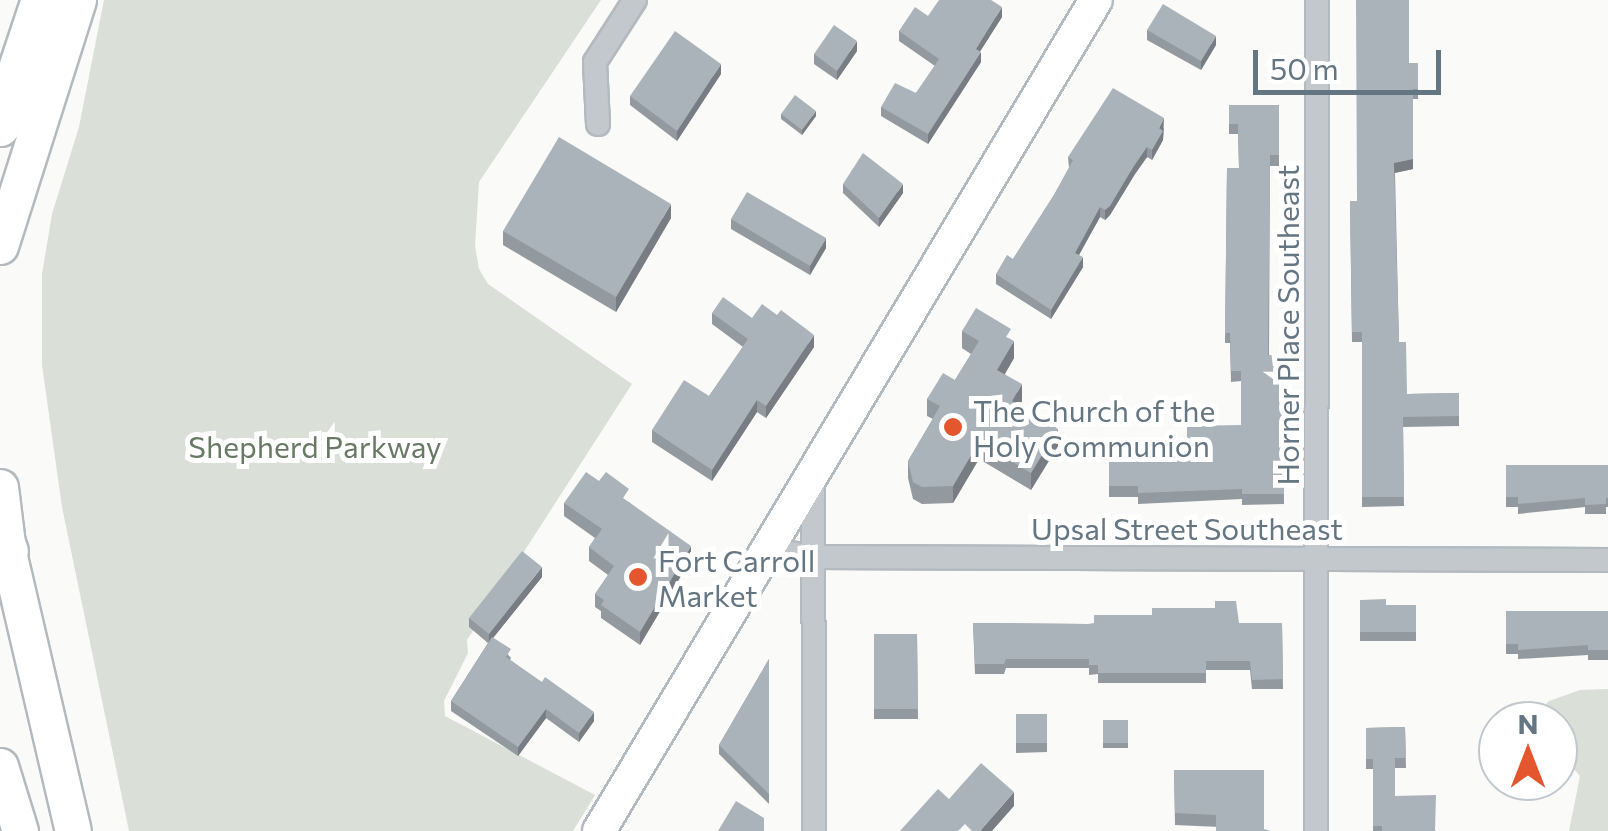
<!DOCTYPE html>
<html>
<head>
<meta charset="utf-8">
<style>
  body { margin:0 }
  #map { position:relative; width:1608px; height:831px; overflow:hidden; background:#fafaf8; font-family:Commissioner,sans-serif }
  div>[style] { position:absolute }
  .green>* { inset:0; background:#dadfd7 }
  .roads { filter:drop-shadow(2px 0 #b3babf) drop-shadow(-2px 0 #b3babf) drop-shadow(0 2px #b3babf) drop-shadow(0 -2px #b3babf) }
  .minor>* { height:22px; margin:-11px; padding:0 11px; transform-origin:11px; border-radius:11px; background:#c3c8cc }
  .secondary>* { height:32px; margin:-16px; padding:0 16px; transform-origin:16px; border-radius:16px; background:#fff }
  .primary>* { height:35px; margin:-17.5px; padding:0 17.5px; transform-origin:17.5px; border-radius:17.5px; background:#fff }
  .motorway>* { height:40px; margin:-20px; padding:0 20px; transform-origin:20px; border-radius:20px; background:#fff }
  .wall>* { inset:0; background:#929a9f }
  .shaded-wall>* { inset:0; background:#777d82 }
  .building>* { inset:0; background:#aab3b9 }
  .dots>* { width:28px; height:28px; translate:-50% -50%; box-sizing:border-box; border:5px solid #fff; border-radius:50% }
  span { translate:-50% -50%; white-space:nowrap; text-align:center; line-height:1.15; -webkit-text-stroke:10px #fff; paint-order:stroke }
  .street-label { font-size:30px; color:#657683 }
  .poi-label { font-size:30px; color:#657683 }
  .left { translate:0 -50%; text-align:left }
  .park-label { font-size:30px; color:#687a64 }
  .north { position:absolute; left:1478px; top:701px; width:100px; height:100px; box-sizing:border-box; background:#fff; border:2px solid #c1c8cd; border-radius:50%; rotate:0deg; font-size:28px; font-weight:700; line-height:40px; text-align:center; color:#657683 }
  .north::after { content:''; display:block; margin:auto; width:35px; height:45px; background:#e4572e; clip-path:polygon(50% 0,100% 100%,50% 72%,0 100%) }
  .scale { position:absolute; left:1253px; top:50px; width:188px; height:45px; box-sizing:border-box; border:5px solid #657683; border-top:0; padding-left:12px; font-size:30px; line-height:35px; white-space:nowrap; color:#657683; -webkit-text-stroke:8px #fff; paint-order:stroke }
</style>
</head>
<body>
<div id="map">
  <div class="green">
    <div style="clip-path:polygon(104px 0,601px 0,479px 182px,475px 246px,479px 269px,488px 284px,632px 384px,467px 640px,468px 653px,444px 701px,445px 716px,595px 795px,573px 831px,129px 831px,62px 507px,42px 365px,42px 274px,52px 214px,79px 127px)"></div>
    <div style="clip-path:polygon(1608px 689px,1608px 831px,1569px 831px,1580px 776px,1558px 751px,1558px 721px,1539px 721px,1540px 710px,1549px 701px,1580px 690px)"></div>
  </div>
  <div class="roads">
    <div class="minor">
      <div style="left:598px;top:124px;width:62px;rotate:-92.8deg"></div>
      <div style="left:595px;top:62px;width:74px;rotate:-57.2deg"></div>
      <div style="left:813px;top:476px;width:355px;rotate:89.8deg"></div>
      <div style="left:767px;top:549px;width:48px;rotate:9.7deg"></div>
      <div style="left:814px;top:557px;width:794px;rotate:0.22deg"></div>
      <div style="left:1316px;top:831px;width:831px;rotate:-89.93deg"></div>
    </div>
    <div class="secondary">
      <div style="left:599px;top:831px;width:968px;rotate:-59.12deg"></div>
    </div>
    <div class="primary">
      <div style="left:0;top:246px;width:258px;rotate:-72.4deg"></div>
      <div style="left:0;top:487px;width:65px;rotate:83deg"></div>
      <div style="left:8px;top:552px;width:286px;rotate:76.9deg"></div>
      <div style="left:0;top:766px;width:68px;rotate:72.9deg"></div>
    </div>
    <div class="motorway">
      <div style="left:0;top:126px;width:133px;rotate:-71.6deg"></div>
      <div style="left:0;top:531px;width:22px;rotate:69deg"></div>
    </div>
  </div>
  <div class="wall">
    <div style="clip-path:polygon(928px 16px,1002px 17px,980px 51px,981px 62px,928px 144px,881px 116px,881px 107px,916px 93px,935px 66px,899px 41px,899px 31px)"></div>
    <div style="clip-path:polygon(1147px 30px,1216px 45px,1201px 70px,1147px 40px)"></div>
    <div style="clip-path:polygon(857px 51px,837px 80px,814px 64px,814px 54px)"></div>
    <div style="clip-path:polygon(1409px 63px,1418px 63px,1418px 99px,1413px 99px,1413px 169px,1395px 173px,1399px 342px,1407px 394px,1459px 393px,1459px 426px,1403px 427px,1404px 506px,1362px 507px,1362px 342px,1352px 342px,1350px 201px,1357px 201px)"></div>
    <div style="clip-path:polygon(721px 74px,677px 141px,630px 105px,630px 96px)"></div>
    <div style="clip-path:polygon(1229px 105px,1279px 105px,1279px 166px,1270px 166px,1269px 355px,1283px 355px,1284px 504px,1242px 505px,1242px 499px,1138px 504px,1138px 497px,1109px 497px,1109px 438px,1187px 444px,1241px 425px,1241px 381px,1231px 382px,1230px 343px,1225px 343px,1227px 168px,1239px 168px,1238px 134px,1229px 134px)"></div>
    <div style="clip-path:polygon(781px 114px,816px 116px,802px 135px,781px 119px)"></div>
    <div style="clip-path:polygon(1164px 128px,1163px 140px,1152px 160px,1147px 157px,1135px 174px,1110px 215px,1105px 220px,1100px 217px,1079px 255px,1083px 267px,1051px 319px,996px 284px,996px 274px,1013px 259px,1054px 195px,1069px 168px,1068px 157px)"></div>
    <div style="clip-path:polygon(843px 184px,903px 193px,879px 227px,843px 193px)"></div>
    <div style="clip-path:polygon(671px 218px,616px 312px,503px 245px,503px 231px)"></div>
    <div style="clip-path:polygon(731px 219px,826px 248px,810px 275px,731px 229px)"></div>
    <div style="clip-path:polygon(712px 313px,752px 318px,814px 347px,766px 418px,757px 412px,712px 481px,652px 442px,652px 430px,709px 396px,743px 347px,712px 324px)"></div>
    <div style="clip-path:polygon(962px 331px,1011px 339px,1014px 358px,1005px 374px,1022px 401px,1019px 406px,1058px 446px,1031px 490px,979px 459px,953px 503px,922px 504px,913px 499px,908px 478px,908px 461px,933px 419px,927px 416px,927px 399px,955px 380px,971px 354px,962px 348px)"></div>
    <div style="clip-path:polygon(1506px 465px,1608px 465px,1608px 507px,1606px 507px,1606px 514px,1585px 514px,1585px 507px,1518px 514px,1518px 507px,1506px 507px)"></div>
    <div style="clip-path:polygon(629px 502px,691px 559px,640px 645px,601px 618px,601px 611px,595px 607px,595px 594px,608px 575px,589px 561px,589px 547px,595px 538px,564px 516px,564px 503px)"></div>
    <div style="clip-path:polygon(542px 577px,493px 638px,511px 658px,510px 660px,594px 721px,579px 742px,546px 718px,518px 756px,451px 711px,451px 701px,488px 643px,469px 627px,469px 618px)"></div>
    <div style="clip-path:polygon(1360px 600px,1386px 605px,1416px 605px,1416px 641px,1360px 641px)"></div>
    <div style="clip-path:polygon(1506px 611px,1608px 611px,1608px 660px,1588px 660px,1588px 655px,1518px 659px,1518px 654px,1506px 654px)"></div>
    <div style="clip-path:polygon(973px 623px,1088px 624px,1282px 623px,1283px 689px,1252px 689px,1250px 670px,1206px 670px,1206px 683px,1098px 683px,1098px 674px,1089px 675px,1089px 668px,1006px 668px,1004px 674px,975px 674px)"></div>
    <div style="clip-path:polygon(874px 634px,917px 634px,918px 719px,874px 719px)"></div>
    <div style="clip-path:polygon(769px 659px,769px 804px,719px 754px,719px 745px)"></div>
    <div style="clip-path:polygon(1016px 714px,1047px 714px,1047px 752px,1016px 753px)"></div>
    <div style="clip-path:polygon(1103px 720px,1128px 720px,1128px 748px,1103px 748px)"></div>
    <div style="clip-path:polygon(1405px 727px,1406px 768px,1395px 768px,1395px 796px,1436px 831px,1373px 831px,1373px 769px,1366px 769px,1366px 728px)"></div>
    <div style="clip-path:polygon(1174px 770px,1264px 829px,1175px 825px)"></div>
  </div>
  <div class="shaded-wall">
    <div style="clip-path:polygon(1002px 7px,1002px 17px,976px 58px,976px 49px)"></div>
    <div style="clip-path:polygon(1216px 36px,1216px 45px,1201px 70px,1201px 61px)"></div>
    <div style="clip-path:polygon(857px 41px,857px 51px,837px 80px,837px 71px)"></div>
    <div style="clip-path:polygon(981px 52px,981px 62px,928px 144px,928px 134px)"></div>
    <div style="clip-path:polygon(721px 64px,721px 74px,677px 141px,677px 131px)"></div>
    <div style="clip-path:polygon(816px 111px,816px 116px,802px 135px,802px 130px)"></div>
    <div style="clip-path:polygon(1164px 118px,1163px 140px,1152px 160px,1152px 150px,1159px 128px)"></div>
    <div style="clip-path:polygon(1147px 147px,1147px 157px,1135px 174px,1110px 215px,1105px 220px,1105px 210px)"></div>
    <div style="clip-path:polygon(1413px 159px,1413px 169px,1394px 173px,1394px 163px)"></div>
    <div style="clip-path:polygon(903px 184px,903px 193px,879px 227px,879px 218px)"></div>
    <div style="clip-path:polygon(671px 204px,671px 218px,616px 312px,616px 297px)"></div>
    <div style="clip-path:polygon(1100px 207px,1100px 217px,1075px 262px,1075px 253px)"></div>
    <div style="clip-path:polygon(826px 238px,826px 248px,810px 275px,810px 266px)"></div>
    <div style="clip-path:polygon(1083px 257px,1083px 267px,1051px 319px,1051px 310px)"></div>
    <div style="clip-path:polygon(814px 335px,814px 347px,766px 418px,766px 406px)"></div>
    <div style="clip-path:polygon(1014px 341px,1014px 358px,997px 387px,997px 370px)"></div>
    <div style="clip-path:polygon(1022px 384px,1022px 401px,1012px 418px,1012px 401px)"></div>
    <div style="clip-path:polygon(757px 400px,757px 412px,712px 481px,712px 470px)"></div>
    <div style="clip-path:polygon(1058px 429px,1058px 446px,1031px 490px,1031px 473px)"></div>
    <div style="clip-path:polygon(979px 442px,979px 459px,953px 503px,953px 486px)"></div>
    <div style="clip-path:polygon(691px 546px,691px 559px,640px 645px,640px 632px)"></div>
    <div style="clip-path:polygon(542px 567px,542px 577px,489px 643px,489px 634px)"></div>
    <div style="clip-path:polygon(546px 709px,546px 718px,518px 756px,518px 747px)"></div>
    <div style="clip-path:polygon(594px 712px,594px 721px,579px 742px,579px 733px)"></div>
    <div style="clip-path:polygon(1014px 792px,1014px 806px,992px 831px,980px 831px)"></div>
  </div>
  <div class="building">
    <div style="clip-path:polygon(939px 0,991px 0,1002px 7px,976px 49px,981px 52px,928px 134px,881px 107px,895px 83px,916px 93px,939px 59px,899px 31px,915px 7px,928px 16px)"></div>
    <div style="clip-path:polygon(1356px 0,1409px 0,1409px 63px,1418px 63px,1418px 89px,1413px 89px,1413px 159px,1394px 163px,1399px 342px,1406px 342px,1407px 394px,1459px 393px,1459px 416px,1403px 417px,1404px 497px,1362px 497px,1362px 332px,1352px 332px,1350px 201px,1357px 201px)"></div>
    <div style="clip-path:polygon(1163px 4px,1216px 36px,1201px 61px,1147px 30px)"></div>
    <div style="clip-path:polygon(834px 25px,857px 41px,837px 71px,814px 54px)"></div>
    <div style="clip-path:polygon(675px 31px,721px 64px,677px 131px,630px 96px)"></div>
    <div style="clip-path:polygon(1113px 88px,1164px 118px,1159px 128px,1163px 131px,1152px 150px,1147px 147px,1135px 164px,1110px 206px,1105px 210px,1100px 207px,1075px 253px,1083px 257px,1051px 310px,996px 274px,1007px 255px,1013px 259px,1054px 195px,1073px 160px,1068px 157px)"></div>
    <div style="clip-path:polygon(795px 95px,816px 111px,802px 130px,781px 114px)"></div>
    <div style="clip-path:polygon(1229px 105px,1279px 105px,1279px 155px,1270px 155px,1268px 355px,1283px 355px,1284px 494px,1242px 494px,1242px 489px,1138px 493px,1138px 486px,1109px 486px,1109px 438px,1187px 444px,1187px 426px,1241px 425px,1241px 371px,1231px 371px,1230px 333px,1225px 333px,1227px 168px,1239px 168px,1238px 124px,1229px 124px)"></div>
    <div style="clip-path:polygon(559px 137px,671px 204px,616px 297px,503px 231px)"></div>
    <div style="clip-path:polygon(863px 153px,903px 184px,879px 218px,843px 184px)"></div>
    <div style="clip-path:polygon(747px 192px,826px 238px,810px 266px,731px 219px)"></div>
    <div style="clip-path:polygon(723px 297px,752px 318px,762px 304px,777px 315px,781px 310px,814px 335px,766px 406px,757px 400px,712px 470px,652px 430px,684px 380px,709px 396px,748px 339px,712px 313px)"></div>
    <div style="clip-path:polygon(976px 308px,1011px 329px,1006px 337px,1014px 341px,997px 370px,1022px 384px,1012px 401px,1058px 429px,1031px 473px,979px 442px,953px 486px,922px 487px,913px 482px,908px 461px,940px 406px,927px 399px,943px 373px,955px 380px,979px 341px,962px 331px)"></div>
    <div style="clip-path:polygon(1506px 465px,1608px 465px,1608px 498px,1606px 498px,1606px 504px,1585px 505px,1585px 498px,1518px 504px,1518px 497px,1506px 497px)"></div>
    <div style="clip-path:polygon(586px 472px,599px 481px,606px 472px,629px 489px,623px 498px,691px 546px,640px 632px,601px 605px,604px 600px,595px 594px,614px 566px,589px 547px,602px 529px,564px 503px)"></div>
    <div style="clip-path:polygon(522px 551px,542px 567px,489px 634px,469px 618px)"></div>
    <div style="clip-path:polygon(1386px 599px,1386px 605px,1416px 605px,1416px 632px,1360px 632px,1360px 600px)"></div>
    <div style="clip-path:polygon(1215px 601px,1236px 601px,1239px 623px,1282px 623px,1283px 679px,1252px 680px,1250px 661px,1206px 661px,1206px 673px,1098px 673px,1098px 665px,1089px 665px,1089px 659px,1006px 659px,1004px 664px,975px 664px,973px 623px,1088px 624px,1094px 623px,1094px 615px,1152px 615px,1152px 608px,1215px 608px)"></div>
    <div style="clip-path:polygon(1506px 611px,1608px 611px,1608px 650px,1588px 650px,1588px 645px,1518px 650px,1518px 644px,1506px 644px)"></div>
    <div style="clip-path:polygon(874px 634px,917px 634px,918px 709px,874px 709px)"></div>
    <div style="clip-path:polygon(492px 637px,511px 649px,506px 657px,542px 682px,545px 677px,594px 712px,579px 733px,546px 709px,518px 747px,451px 701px)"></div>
    <div style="clip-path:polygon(769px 659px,769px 794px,719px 745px)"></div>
    <div style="clip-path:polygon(1016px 714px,1047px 714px,1047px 743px,1016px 743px)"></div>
    <div style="clip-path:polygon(1103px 720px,1128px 720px,1128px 743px,1103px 743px)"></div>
    <div style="clip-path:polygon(1405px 727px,1406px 758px,1395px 758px,1395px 796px,1436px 795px,1435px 831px,1382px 831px,1382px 826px,1373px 826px,1373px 759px,1366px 759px,1366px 728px)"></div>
    <div style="clip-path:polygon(981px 763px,1014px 792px,980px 831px,972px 831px,965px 824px,958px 831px,900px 831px,938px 789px,949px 799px)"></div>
    <div style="clip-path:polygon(1174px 770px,1264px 770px,1264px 829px,1271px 831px,1216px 831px,1216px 815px,1175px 813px)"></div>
    <div style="clip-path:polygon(736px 801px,764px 818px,764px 831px,718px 831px)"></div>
  </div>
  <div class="dots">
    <div style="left:953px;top:427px;background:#e4572e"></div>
    <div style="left:638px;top:577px;background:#e4572e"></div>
  </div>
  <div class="street-label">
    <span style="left:1287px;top:325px;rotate:-90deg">Horner Place Southeast</span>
    <span style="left:1187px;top:528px">Upsal Street Southeast</span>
  </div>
  <div class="poi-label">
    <span class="left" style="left:973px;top:427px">The Church of the<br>Holy Communion</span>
    <span class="left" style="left:658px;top:577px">Fort Carroll<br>Market</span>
  </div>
  <div class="park-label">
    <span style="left:315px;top:446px">Shepherd Parkway</span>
  </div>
  <div class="north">N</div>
  <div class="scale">50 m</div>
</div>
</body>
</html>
